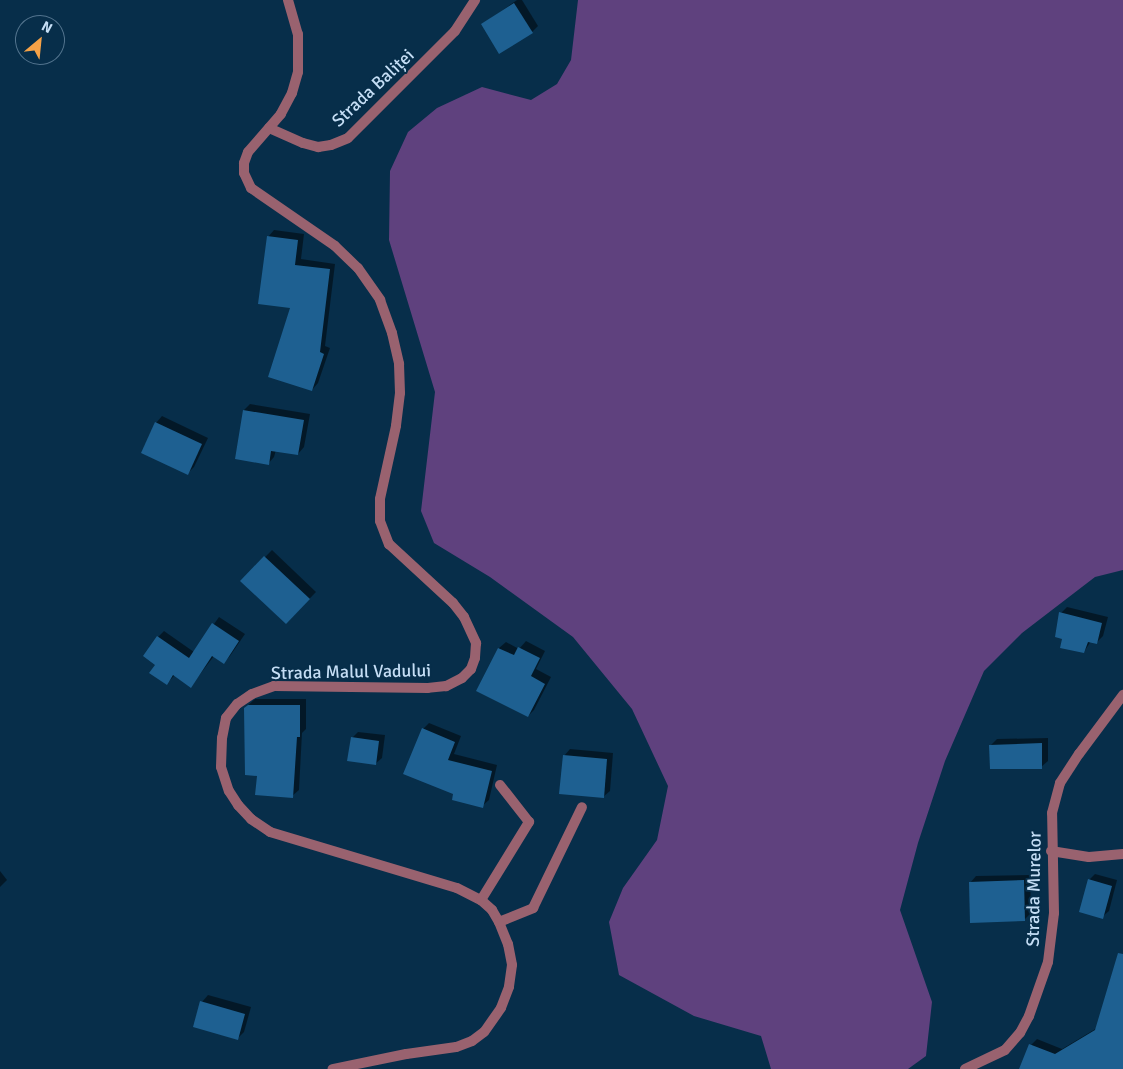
<!DOCTYPE html>
<html>
<head>
<meta charset="utf-8">
<style>
  body { margin:0 }
  #map { position:relative; width:1123px; height:1069px; overflow:hidden; background:#072e4a; font-family:Signika,sans-serif }
  div>[style] { position:absolute }
  .forest>* { inset:0; background:#5f417e }
  .shadow>* { inset:0; background:#0007 }
  .building>* { inset:0; background:#1e6091 }
  .minor>* { height:10px; margin:-5px; padding:0 5px; transform-origin:5px; border-radius:5px; background:#99626f }
  span { translate:-50% -50%; white-space:nowrap; text-align:center; line-height:1.15; -webkit-text-stroke:4px #072e4a; paint-order:stroke }
  .street-label { font-size:18px; color:#c5def5 }
  .north { position:absolute; left:15px; top:15px; width:50px; height:50px; box-sizing:border-box; background:#072e4a; border:1px solid #53748e; border-radius:50%; rotate:28deg; font-size:14px; font-weight:700; line-height:20px; text-align:center; color:#c5def5 }
  .north::after { content:''; display:block; margin:auto; width:18px; height:22px; background:#f6a247; clip-path:polygon(50% 0,100% 100%,50% 72%,0 100%) }
</style>
</head>
<body>
<div id="map">
  <div class="forest">
    <div style="clip-path:polygon(578px 0,1123px 0,1123px 570px,1095px 577px,1022px 633px,984px 671px,945px 761px,918px 843px,900px 910px,932px 1002px,926px 1056px,908px 1069px,771px 1069px,761px 1036px,694px 1016px,619px 975px,609px 922px,623px 888px,657px 840px,668px 786px,632px 709px,573px 637px,490px 577px,434px 543px,421px 511px,435px 392px,389px 240px,390px 171px,408px 132px,437px 108px,482px 87px,531px 100px,557px 84px,571px 60px)"></div>
  </div>
  <div class="shadow">
    <div style="clip-path:polygon(517px 0,522px 0,538px 26px,532px 32px,483px 24px)"></div>
    <div style="clip-path:polygon(274px 230px,304px 234px,301px 259px,335px 264px,325px 346px,330px 348px,318px 383px,312px 390px,292px 307px,268px 237px)"></div>
    <div style="clip-path:polygon(250px 404px,310px 414px,304px 447px,298px 454px,276px 450px,274px 457px,268px 464px,236px 458px,244px 410px)"></div>
    <div style="clip-path:polygon(162px 416px,208px 438px,194px 467px,188px 473px,156px 423px)"></div>
    <div style="clip-path:polygon(272px 550px,316px 592px,286px 623px,242px 581px)"></div>
    <div style="clip-path:polygon(1067px 607px,1108px 617px,1103px 636px,1097px 642px,1091px 641px,1084px 652px,1063px 638px,1061px 613px)"></div>
    <div style="clip-path:polygon(219px 617px,245px 634px,230px 656px,224px 662px,214px 656px,191px 686px,175px 675px,167px 683px,157px 664px,158px 637px,164px 631px,194px 652px)"></div>
    <div style="clip-path:polygon(526px 641px,545px 651px,536px 669px,551px 677px,534px 710px,528px 716px,478px 690px,499px 648px,506px 642px,519px 649px)"></div>
    <div style="clip-path:polygon(255px 699px,306px 699px,306px 729px,302px 733px,299px 790px,292px 796px,258px 775px,245px 708px)"></div>
    <div style="clip-path:polygon(429px 723px,461px 736px,454px 754px,497px 765px,489px 800px,482px 806px,454px 793px,423px 729px)"></div>
    <div style="clip-path:polygon(358px 732px,385px 735px,382px 758px,375px 764px,352px 738px)"></div>
    <div style="clip-path:polygon(1048px 738px,1048px 761px,1041px 767px,990px 746px,997px 739px)"></div>
    <div style="clip-path:polygon(570px 749px,613px 753px,610px 791px,603px 797px,564px 756px)"></div>
    <div style="clip-path:polygon(0 871px,7px 880px,0 887px)"></div>
    <div style="clip-path:polygon(1095px 874px,1117px 880px,1109px 911px,1102px 917px,1089px 880px)"></div>
    <div style="clip-path:polygon(1030px 875px,1031px 913px,1025px 919px,970px 883px,976px 876px)"></div>
    <div style="clip-path:polygon(1123px 968px,1123px 1067px,1022px 1069px,1031px 1045px,1037px 1039px,1062px 1049px,1097px 1028px)"></div>
    <div style="clip-path:polygon(208px 995px,251px 1007px,244px 1032px,237px 1039px,202px 1002px)"></div>
  </div>
  <div class="building">
    <div style="clip-path:polygon(514px 3px,533px 33px,499px 54px,481px 24px)"></div>
    <div style="clip-path:polygon(267px 236px,298px 240px,295px 265px,330px 269px,320px 352px,324px 354px,312px 391px,268px 377px,290px 308px,258px 304px)"></div>
    <div style="clip-path:polygon(243px 410px,304px 420px,298px 455px,271px 451px,269px 465px,235px 459px)"></div>
    <div style="clip-path:polygon(155px 422px,202px 444px,188px 475px,141px 453px)"></div>
    <div style="clip-path:polygon(264px 556px,310px 599px,286px 624px,240px 581px)"></div>
    <div style="clip-path:polygon(1059px 612px,1102px 623px,1097px 644px,1088px 642px,1084px 653px,1060px 648px,1062px 639px,1055px 637px)"></div>
    <div style="clip-path:polygon(212px 623px,239px 641px,224px 664px,212px 656px,191px 688px,173px 675px,167px 685px,149px 673px,155px 665px,143px 656px,157px 636px,189px 658px)"></div>
    <div style="clip-path:polygon(518px 647px,540px 658px,531px 676px,545px 684px,528px 717px,476px 691px,498px 648px,514px 655px)"></div>
    <div style="clip-path:polygon(248px 705px,300px 705px,300px 737px,297px 737px,293px 798px,255px 795px,257px 776px,245px 775px,244px 708px)"></div>
    <div style="clip-path:polygon(422px 728px,455px 742px,448px 760px,492px 771px,483px 808px,452px 800px,453px 794px,403px 774px)"></div>
    <div style="clip-path:polygon(351px 737px,379px 741px,376px 765px,347px 761px)"></div>
    <div style="clip-path:polygon(1042px 743px,1042px 769px,990px 769px,989px 745px)"></div>
    <div style="clip-path:polygon(563px 755px,607px 759px,604px 798px,559px 794px)"></div>
    <div style="clip-path:polygon(1088px 879px,1112px 886px,1103px 919px,1079px 912px)"></div>
    <div style="clip-path:polygon(1024px 880px,1025px 921px,970px 923px,969px 882px)"></div>
    <div style="clip-path:polygon(1118px 953px,1123px 954px,1123px 1069px,1019px 1069px,1029px 1044px,1055px 1054px,1095px 1030px)"></div>
    <div style="clip-path:polygon(200px 1001px,245px 1014px,238px 1040px,193px 1027px)"></div>
  </div>
  <div class="minor">
    <div style="left:288px;top:0;width:35px;rotate:74deg"></div>
    <div style="left:298px;top:34px;width:38px;rotate:90deg"></div>
    <div style="left:298px;top:72px;width:22px;rotate:106deg"></div>
    <div style="left:292px;top:93px;width:24px;rotate:118deg"></div>
    <div style="left:281px;top:114px;width:50px;rotate:131deg"></div>
    <div style="left:248px;top:152px;width:12px;rotate:110deg"></div>
    <div style="left:244px;top:163px;width:10px;rotate:90deg"></div>
    <div style="left:244px;top:173px;width:17px;rotate:65deg"></div>
    <div style="left:251px;top:188px;width:102px;rotate:34.6deg"></div>
    <div style="left:335px;top:246px;width:32px;rotate:44deg"></div>
    <div style="left:358px;top:268px;width:39px;rotate:55deg"></div>
    <div style="left:380px;top:300px;width:35px;rotate:70deg"></div>
    <div style="left:392px;top:333px;width:32px;rotate:77deg"></div>
    <div style="left:399px;top:364px;width:29px;rotate:88deg"></div>
    <div style="left:400px;top:393px;width:33px;rotate:97deg"></div>
    <div style="left:396px;top:426px;width:75px;rotate:102.4deg"></div>
    <div style="left:380px;top:499px;width:22px;rotate:90deg"></div>
    <div style="left:380px;top:521px;width:25px;rotate:69deg"></div>
    <div style="left:389px;top:544px;width:87px;rotate:42.7deg"></div>
    <div style="left:453px;top:603px;width:18px;rotate:52deg"></div>
    <div style="left:464px;top:617px;width:29px;rotate:65deg"></div>
    <div style="left:476px;top:643px;width:15px;rotate:94deg"></div>
    <div style="left:475px;top:658px;width:12px;rotate:110deg"></div>
    <div style="left:471px;top:669px;width:13px;rotate:135deg"></div>
    <div style="left:462px;top:678px;width:18px;rotate:153deg"></div>
    <div style="left:446px;top:686px;width:18px;rotate:174deg"></div>
    <div style="left:428px;top:688px;width:154px;rotate:-179.3deg"></div>
    <div style="left:274px;top:686px;width:23px;rotate:160deg"></div>
    <div style="left:252px;top:694px;width:18px;rotate:146deg"></div>
    <div style="left:237px;top:704px;width:18px;rotate:128deg"></div>
    <div style="left:226px;top:718px;width:20px;rotate:101deg"></div>
    <div style="left:222px;top:738px;width:29px;rotate:92deg"></div>
    <div style="left:221px;top:767px;width:25px;rotate:72deg"></div>
    <div style="left:229px;top:791px;width:17px;rotate:57deg"></div>
    <div style="left:238px;top:805px;width:19px;rotate:47deg"></div>
    <div style="left:251px;top:819px;width:23px;rotate:34deg"></div>
    <div style="left:270px;top:832px;width:195px;rotate:16.7deg"></div>
    <div style="left:457px;top:888px;width:27px;rotate:27deg"></div>
    <div style="left:481px;top:900px;width:15px;rotate:42deg"></div>
    <div style="left:492px;top:910px;width:14px;rotate:60deg"></div>
    <div style="left:499px;top:922px;width:24px;rotate:68deg"></div>
    <div style="left:508px;top:944px;width:21px;rotate:79deg"></div>
    <div style="left:512px;top:965px;width:22px;rotate:98deg"></div>
    <div style="left:509px;top:987px;width:22px;rotate:111deg"></div>
    <div style="left:501px;top:1008px;width:29px;rotate:125deg"></div>
    <div style="left:484px;top:1032px;width:15px;rotate:143deg"></div>
    <div style="left:472px;top:1041px;width:17px;rotate:159deg"></div>
    <div style="left:456px;top:1047px;width:50px;rotate:172deg"></div>
    <div style="left:406px;top:1054px;width:75px;rotate:168.4deg"></div>
    <div style="left:269px;top:128px;width:37px;rotate:24deg"></div>
    <div style="left:303px;top:143px;width:16px;rotate:15deg"></div>
    <div style="left:318px;top:147px;width:13px;rotate:-9deg"></div>
    <div style="left:331px;top:145px;width:18px;rotate:-22deg"></div>
    <div style="left:348px;top:138px;width:151px;rotate:-45deg"></div>
    <div style="left:455px;top:31px;width:37px;rotate:-57deg"></div>
    <div style="left:1051px;top:851px;width:38px;rotate:9deg"></div>
    <div style="left:1089px;top:857px;width:34px;rotate:-5deg"></div>
    <div style="left:481px;top:900px;width:92px;rotate:-58.4deg"></div>
    <div style="left:529px;top:822px;width:47px;rotate:-128.1deg"></div>
    <div style="left:499px;top:922px;width:37px;rotate:-22deg"></div>
    <div style="left:533px;top:908px;width:112px;rotate:-64.1deg"></div>
    <div style="left:965px;top:1069px;width:44px;rotate:-25.4deg"></div>
    <div style="left:1005px;top:1050px;width:23px;rotate:-49deg"></div>
    <div style="left:1020px;top:1033px;width:19px;rotate:-62deg"></div>
    <div style="left:1029px;top:1016px;width:57px;rotate:-70.6deg"></div>
    <div style="left:1048px;top:962px;width:49px;rotate:-83deg"></div>
    <div style="left:1054px;top:913px;width:100px;rotate:-91.1deg"></div>
    <div style="left:1052px;top:813px;width:31px;rotate:-75deg"></div>
    <div style="left:1060px;top:783px;width:35px;rotate:-57deg"></div>
    <div style="left:1079px;top:754px;width:74px;rotate:-53.3deg"></div>
  </div>
  <div class="street-label">
    <span style="left:373px;top:88px;rotate:-43deg">Strada Baliței</span>
    <span style="left:351px;top:672px;rotate:-1deg">Strada Malul Vadului</span>
    <span style="left:1034px;top:889px;rotate:-89deg">Strada Murelor</span>
  </div>
  <div class="north">N</div>
</div>
</body>
</html>
